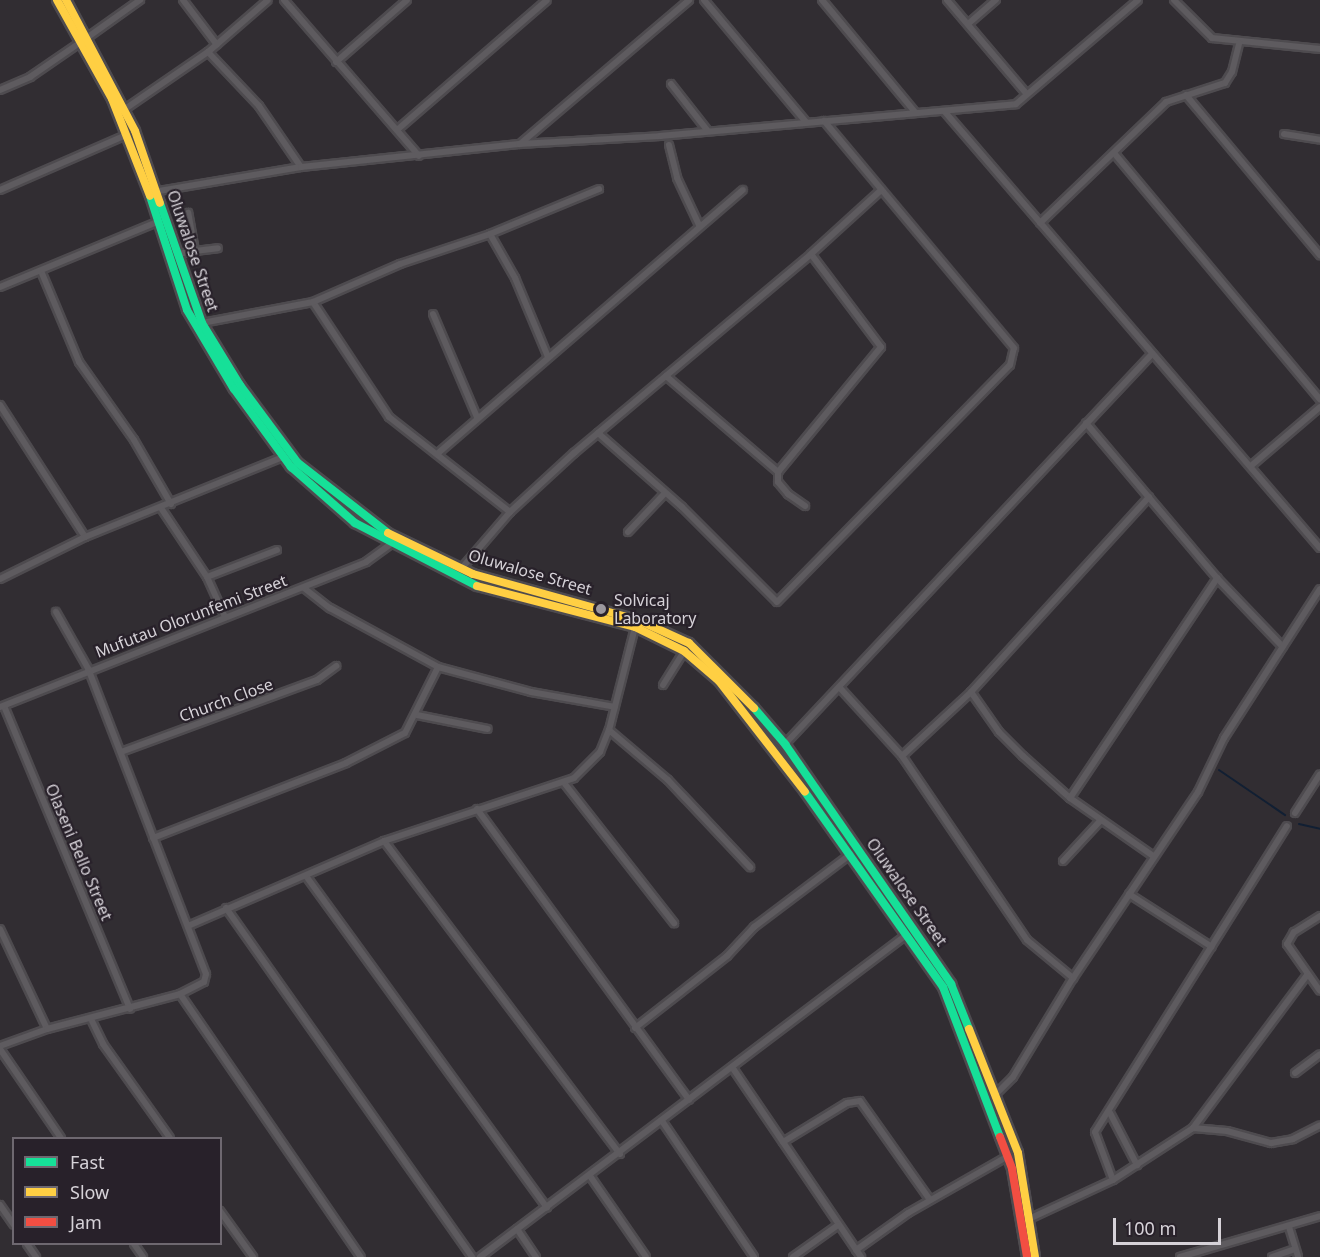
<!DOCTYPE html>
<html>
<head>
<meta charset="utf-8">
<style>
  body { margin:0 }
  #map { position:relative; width:1320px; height:1257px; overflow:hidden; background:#312d32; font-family:"Noto Sans",sans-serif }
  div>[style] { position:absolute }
  .stream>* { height:2px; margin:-1px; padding:0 1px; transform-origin:1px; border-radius:1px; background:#111f33 }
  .roads { filter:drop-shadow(2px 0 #4e4b4f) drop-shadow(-2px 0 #4e4b4f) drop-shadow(0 2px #4e4b4f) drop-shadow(0 -2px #4e4b4f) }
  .street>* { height:6px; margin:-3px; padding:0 3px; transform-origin:3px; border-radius:3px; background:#5e5b5f }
  .fast>* { height:8px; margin:-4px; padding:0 4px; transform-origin:4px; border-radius:4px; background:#16e098 }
  .slow>* { height:8px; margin:-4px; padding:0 4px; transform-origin:4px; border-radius:4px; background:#ffcf43 }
  .jam>* { height:8px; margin:-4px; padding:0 4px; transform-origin:4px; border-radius:4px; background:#f24e42 }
  .dots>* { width:16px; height:16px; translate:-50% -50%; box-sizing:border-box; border:3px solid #28212a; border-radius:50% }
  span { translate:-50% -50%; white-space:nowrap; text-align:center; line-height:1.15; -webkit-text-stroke:4.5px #28212a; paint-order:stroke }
  .street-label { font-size:16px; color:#d6d2d8 }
  .poi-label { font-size:16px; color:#d6d2d8 }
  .left { translate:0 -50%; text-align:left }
  .legend { position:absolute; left:12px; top:1137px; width:210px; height:108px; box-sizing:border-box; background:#28212a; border:2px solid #6e6870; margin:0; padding:8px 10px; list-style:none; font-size:18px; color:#d6d2d8 }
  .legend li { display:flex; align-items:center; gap:12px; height:30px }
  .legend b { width:30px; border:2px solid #6e6870 }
  .scale { position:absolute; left:1113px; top:1218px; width:108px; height:27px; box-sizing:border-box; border:3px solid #d6d2d8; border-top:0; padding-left:8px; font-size:18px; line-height:21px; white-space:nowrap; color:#d6d2d8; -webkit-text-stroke:4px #28212a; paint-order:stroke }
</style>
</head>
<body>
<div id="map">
  <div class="stream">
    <div style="left:1219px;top:770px;width:80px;rotate:34.3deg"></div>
    <div style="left:1299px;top:824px;width:22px;rotate:13deg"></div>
  </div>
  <div class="roads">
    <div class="street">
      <div style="left:183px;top:0;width:56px;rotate:52.9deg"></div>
      <div style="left:284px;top:0;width:206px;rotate:49.1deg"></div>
      <div style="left:704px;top:0;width:158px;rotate:50.1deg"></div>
      <div style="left:822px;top:0;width:146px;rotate:50.3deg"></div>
      <div style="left:947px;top:0;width:122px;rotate:49.7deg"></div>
      <div style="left:1174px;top:0;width:54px;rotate:45deg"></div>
      <div style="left:1212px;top:38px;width:109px;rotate:5.8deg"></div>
      <div style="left:968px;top:24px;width:37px;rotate:-41deg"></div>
      <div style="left:88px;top:37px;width:64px;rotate:-35.4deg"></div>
      <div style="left:208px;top:52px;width:74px;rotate:46.6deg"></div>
      <div style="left:259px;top:106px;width:74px;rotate:55.5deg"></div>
      <div style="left:336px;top:62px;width:94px;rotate:-41.1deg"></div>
      <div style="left:671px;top:84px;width:58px;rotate:52deg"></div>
      <div style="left:0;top:90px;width:33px;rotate:-23deg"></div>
      <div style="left:30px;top:77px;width:62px;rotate:-34.5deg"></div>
      <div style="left:1186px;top:95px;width:209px;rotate:50.1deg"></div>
      <div style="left:125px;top:109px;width:101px;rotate:-34.5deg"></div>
      <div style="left:208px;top:52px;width:79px;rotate:-40.9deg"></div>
      <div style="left:945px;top:112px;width:575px;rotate:49.3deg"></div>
      <div style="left:397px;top:130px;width:198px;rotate:-40.9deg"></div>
      <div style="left:1284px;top:134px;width:36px;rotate:9deg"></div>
      <div style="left:520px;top:144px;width:222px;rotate:-40.4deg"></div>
      <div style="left:669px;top:145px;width:34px;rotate:76deg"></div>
      <div style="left:677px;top:178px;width:52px;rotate:64.9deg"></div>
      <div style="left:1114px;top:153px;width:321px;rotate:50.1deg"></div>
      <div style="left:0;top:190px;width:137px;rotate:-23.6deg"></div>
      <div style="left:153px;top:192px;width:150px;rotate:-9.6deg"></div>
      <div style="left:301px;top:167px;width:219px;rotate:-6deg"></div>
      <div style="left:519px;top:144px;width:141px;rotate:-3.2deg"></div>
      <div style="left:660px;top:136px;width:357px;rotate:-5.1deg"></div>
      <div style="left:1016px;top:104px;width:160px;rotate:-40.4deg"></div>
      <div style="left:1040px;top:223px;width:175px;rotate:-43.8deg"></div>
      <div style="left:1166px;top:102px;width:62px;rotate:-17.9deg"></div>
      <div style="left:1225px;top:83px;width:13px;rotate:-58deg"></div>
      <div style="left:1232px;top:72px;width:30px;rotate:-76deg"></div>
      <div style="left:490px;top:234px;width:51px;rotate:60.4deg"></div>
      <div style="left:515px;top:278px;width:86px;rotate:67.3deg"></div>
      <div style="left:195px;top:251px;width:23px;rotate:-7deg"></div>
      <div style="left:177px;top:254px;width:18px;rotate:-9deg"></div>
      <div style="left:195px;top:251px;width:39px;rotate:-100deg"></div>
      <div style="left:41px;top:271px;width:99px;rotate:67.3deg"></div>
      <div style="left:79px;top:362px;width:95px;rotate:54.8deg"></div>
      <div style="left:134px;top:440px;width:74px;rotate:60deg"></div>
      <div style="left:0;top:287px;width:170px;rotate:-22.5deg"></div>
      <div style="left:313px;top:302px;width:138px;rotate:56.5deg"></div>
      <div style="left:389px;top:417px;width:154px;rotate:38.1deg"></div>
      <div style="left:433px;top:314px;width:112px;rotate:66.9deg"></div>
      <div style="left:202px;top:323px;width:113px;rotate:-10.7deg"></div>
      <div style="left:313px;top:302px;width:95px;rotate:-23.6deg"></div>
      <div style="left:400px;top:264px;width:95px;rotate:-18.4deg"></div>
      <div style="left:490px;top:234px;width:118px;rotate:-22.4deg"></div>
      <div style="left:666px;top:376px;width:148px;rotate:40.6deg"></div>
      <div style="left:778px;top:472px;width:10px;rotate:90deg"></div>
      <div style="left:778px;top:482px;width:16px;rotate:50deg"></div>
      <div style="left:788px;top:494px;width:21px;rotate:35deg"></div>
      <div style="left:0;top:405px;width:157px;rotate:57.2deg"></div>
      <div style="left:1086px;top:423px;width:203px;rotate:49.8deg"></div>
      <div style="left:1217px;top:578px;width:95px;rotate:46.3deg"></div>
      <div style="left:598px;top:433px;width:112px;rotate:41.4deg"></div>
      <div style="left:682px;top:507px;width:134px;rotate:45deg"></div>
      <div style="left:777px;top:602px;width:332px;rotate:-45.5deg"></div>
      <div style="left:1010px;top:365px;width:17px;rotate:-77deg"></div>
      <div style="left:1014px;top:348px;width:296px;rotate:-129.9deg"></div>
      <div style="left:437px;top:454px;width:404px;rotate:-40.8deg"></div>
      <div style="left:1252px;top:465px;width:89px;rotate:-40.5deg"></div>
      <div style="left:778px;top:472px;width:162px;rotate:-50.5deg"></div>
      <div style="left:881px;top:347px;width:116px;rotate:-127deg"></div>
      <div style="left:161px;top:508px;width:83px;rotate:56.3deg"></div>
      <div style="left:207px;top:577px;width:44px;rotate:65.8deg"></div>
      <div style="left:628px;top:532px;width:54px;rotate:-46.5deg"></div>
      <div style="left:461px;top:569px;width:75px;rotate:-49.3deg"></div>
      <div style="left:510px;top:512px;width:87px;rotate:-42.7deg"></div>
      <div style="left:574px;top:453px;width:309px;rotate:-40deg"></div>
      <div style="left:811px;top:254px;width:95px;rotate:-42.4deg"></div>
      <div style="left:207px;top:577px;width:75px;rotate:-21.1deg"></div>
      <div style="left:0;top:579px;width:95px;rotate:-26.3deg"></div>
      <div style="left:85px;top:537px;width:214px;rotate:-22deg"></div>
      <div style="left:304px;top:588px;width:33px;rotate:38deg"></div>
      <div style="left:330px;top:608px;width:123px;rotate:28.6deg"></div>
      <div style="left:438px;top:667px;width:96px;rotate:15deg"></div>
      <div style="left:531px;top:692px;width:85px;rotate:10.1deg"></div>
      <div style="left:663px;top:685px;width:40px;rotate:-58deg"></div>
      <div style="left:840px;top:688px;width:92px;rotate:47.6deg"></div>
      <div style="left:902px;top:756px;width:222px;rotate:55.8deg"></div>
      <div style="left:1027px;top:940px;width:60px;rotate:39.6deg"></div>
      <div style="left:971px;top:692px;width:49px;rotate:55deg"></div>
      <div style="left:999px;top:732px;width:34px;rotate:45deg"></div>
      <div style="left:1023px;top:756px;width:63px;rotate:41.8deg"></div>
      <div style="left:1070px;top:798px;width:101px;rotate:34.9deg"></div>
      <div style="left:4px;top:706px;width:328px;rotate:67.4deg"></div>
      <div style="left:0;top:707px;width:394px;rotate:-21.6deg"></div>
      <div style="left:366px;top:562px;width:29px;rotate:-36deg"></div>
      <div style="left:417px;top:715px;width:72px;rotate:11.2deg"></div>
      <div style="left:609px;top:730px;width:77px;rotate:40.3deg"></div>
      <div style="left:668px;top:780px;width:120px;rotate:46.7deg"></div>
      <div style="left:785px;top:744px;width:536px;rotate:-46.74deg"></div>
      <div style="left:121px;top:752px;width:209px;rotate:-20.2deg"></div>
      <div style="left:317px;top:680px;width:24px;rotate:-36deg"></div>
      <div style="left:902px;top:756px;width:94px;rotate:-42.8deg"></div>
      <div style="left:971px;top:692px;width:264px;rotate:-47.6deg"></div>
      <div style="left:565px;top:784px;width:177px;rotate:51.9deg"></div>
      <div style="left:1070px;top:798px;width:265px;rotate:-56.2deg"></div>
      <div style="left:477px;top:809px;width:360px;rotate:53.9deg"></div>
      <div style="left:1295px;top:813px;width:46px;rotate:-57.3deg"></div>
      <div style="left:153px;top:838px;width:207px;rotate:-21.2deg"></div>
      <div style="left:346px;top:763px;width:66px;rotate:-27deg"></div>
      <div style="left:405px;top:733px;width:74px;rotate:-63.4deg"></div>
      <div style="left:384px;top:841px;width:392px;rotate:53deg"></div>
      <div style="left:1063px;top:861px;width:56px;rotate:-47.2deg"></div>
      <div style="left:306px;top:876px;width:410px;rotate:54deg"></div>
      <div style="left:1129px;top:894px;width:98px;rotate:32.6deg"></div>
      <div style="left:226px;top:908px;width:427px;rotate:54.8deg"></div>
      <div style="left:1320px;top:916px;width:31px;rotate:148deg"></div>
      <div style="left:1294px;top:932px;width:14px;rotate:120deg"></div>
      <div style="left:1287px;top:944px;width:57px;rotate:54.9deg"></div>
      <div style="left:188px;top:926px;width:214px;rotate:-23.4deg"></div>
      <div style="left:384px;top:841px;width:200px;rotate:-18.3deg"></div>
      <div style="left:574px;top:778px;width:37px;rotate:-45deg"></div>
      <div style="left:600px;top:752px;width:24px;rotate:-68deg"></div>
      <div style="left:609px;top:730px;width:106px;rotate:-75.8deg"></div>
      <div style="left:0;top:929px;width:110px;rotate:64.8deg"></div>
      <div style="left:180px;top:994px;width:319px;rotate:55.5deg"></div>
      <div style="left:91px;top:1019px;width:28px;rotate:64deg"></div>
      <div style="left:103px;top:1044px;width:115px;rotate:54.5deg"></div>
      <div style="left:635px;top:1028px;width:117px;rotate:-38deg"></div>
      <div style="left:727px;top:956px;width:40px;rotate:-47deg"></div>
      <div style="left:754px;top:927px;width:121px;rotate:-37deg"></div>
      <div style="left:0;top:1046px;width:50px;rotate:-19.9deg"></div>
      <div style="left:47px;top:1029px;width:138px;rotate:-14.7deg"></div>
      <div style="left:180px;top:994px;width:27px;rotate:-27deg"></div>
      <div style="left:204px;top:982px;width:8px;rotate:-76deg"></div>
      <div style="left:206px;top:974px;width:326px;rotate:-111.1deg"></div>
      <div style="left:89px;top:670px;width:67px;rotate:-119.6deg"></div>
      <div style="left:0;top:1049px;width:108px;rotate:55.6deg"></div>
      <div style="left:732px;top:1067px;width:230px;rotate:55.8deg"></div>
      <div style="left:1295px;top:1073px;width:31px;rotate:-37deg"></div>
      <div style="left:995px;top:1095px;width:25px;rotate:-45deg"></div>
      <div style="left:1013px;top:1077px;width:116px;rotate:-58.8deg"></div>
      <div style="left:1073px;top:978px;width:224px;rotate:-56.1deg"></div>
      <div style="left:1198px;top:792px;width:60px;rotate:-64.3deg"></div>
      <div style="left:1224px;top:738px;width:177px;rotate:-57.2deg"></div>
      <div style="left:1110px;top:1113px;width:59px;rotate:62.6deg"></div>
      <div style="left:662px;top:1121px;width:164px;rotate:55.9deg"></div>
      <div style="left:1193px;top:1128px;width:34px;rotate:5deg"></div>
      <div style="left:1227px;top:1131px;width:46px;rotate:15.3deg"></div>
      <div style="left:1271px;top:1143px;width:22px;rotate:-10deg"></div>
      <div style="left:1293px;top:1139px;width:30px;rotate:-27deg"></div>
      <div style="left:783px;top:1142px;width:75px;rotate:-31.4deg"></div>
      <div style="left:847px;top:1103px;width:13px;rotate:-9deg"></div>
      <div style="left:860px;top:1101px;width:121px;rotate:54.7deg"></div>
      <div style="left:590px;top:1176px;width:98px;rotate:55.3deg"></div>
      <div style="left:1113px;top:1180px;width:51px;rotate:-110.6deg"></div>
      <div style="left:1095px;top:1132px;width:361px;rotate:-57.9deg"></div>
      <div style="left:0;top:1205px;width:24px;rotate:55deg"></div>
      <div style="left:220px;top:1211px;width:57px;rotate:54.3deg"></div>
      <div style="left:1031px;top:1218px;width:90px;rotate:-24.9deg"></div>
      <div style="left:1113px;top:1180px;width:95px;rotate:-33deg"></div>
      <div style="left:1193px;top:1128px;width:191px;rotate:-53.3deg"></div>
      <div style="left:1289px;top:1227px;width:31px;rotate:73deg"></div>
      <div style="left:517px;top:1229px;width:34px;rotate:56deg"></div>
      <div style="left:27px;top:1244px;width:16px;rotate:55deg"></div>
      <div style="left:134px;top:1244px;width:16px;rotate:55deg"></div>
      <div style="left:856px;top:1250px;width:64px;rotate:-35.4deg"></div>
      <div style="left:908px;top:1213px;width:115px;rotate:-29.7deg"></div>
      <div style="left:480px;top:1257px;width:534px;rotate:-37.08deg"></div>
      <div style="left:793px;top:1257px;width:55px;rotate:-35.4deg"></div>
      <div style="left:1180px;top:1257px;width:146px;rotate:-16.3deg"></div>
      <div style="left:1272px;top:1257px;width:24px;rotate:-19deg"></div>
    </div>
    <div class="fast">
      <div style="left:150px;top:196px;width:120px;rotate:72deg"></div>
      <div style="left:187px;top:310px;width:92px;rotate:59.3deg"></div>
      <div style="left:234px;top:389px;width:97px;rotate:53.8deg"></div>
      <div style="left:291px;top:467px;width:85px;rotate:41.2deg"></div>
      <div style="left:355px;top:523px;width:137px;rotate:27.3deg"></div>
      <div style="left:160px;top:203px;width:127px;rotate:70.7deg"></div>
      <div style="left:202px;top:323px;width:73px;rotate:58.5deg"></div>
      <div style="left:240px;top:385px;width:97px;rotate:53.4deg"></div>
      <div style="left:298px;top:463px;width:114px;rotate:37.9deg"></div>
      <div style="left:754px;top:708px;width:48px;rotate:49.3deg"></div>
      <div style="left:785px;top:744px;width:292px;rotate:55.3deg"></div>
      <div style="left:951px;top:984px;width:48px;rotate:68.2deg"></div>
      <div style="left:805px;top:792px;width:239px;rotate:54.7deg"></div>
      <div style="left:943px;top:987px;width:160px;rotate:69.2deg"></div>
    </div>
    <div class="slow">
      <div style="left:57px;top:0;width:113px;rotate:60.9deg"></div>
      <div style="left:112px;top:99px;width:104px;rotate:68.6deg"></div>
      <div style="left:66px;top:0;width:148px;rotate:62.2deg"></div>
      <div style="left:135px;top:131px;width:76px;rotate:70.9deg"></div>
      <div style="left:388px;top:533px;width:94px;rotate:25.8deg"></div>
      <div style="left:473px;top:574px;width:171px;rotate:15.6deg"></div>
      <div style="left:638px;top:620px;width:56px;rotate:24.3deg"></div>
      <div style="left:689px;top:643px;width:92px;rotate:45deg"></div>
      <div style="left:477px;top:586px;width:163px;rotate:14.5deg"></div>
      <div style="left:635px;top:627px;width:55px;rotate:26.1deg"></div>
      <div style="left:684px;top:651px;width:46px;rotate:40.6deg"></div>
      <div style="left:719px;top:681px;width:140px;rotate:52.2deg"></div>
      <div style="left:969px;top:1029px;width:133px;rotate:68.4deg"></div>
      <div style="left:1018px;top:1153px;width:105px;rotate:80.7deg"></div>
    </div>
    <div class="jam">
      <div style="left:1000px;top:1137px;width:34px;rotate:69deg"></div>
      <div style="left:1012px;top:1169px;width:89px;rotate:80.3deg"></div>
    </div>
  </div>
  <div class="dots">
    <div style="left:601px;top:609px;background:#9c989e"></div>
  </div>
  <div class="street-label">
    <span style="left:193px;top:251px;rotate:71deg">Oluwalose Street</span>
    <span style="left:530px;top:572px;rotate:16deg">Oluwalose Street</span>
    <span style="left:191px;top:616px;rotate:-21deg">Mufutau Olorunfemi Street</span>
    <span style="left:226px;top:700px;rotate:-20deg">Church Close</span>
    <span style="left:79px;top:852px;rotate:67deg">Olaseni Bello Street</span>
    <span style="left:907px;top:892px;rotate:55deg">Oluwalose Street</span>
  </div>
  <div class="poi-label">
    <span class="left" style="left:614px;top:609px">Solvicaj<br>Laboratory</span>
  </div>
  <ul class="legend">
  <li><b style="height:8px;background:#16e098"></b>Fast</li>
  <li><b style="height:8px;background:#ffcf43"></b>Slow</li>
  <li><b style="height:8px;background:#f24e42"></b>Jam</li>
  </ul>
  <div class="scale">100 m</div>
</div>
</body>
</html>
